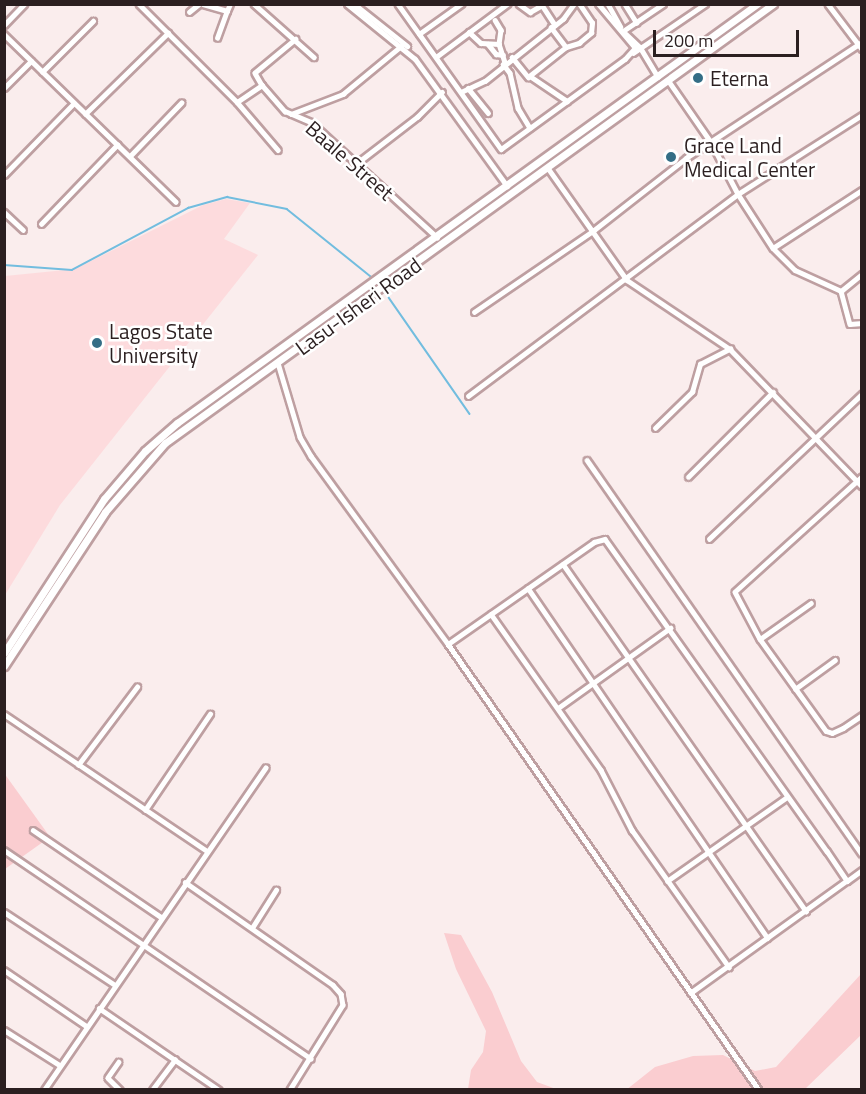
<!DOCTYPE html>
<html>
<head>
<meta charset="utf-8">
<style>
  body { margin:0 }
  #map { position:relative; width:866px; height:1094px; overflow:hidden; background:#faeded; font-family:"Titillium Web",sans-serif }
  div>[style] { position:absolute }
  .built>* { inset:0; background:#fddbdd }
  .green>* { inset:0; background:#facdd0 }
  .stream>* { height:1.5px; margin:-0.75px; padding:0 0.75px; transform-origin:0.75px; border-radius:0.75px; background:#72bddf }
  .roads { filter:drop-shadow(2px 0 #be9fa1) drop-shadow(-2px 0 #be9fa1) drop-shadow(0 2px #be9fa1) drop-shadow(0 -2px #be9fa1) }
  .minor>* { height:4.5px; margin:-2.25px; padding:0 2.25px; transform-origin:2.25px; border-radius:2.25px; background:#fff }
  .tertiary>* { height:5px; margin:-2.5px; padding:0 2.5px; transform-origin:2.5px; border-radius:2.5px; background:#fff }
  .primary>* { height:7px; margin:-3.5px; padding:0 3.5px; transform-origin:3.5px; border-radius:3.5px; background:#fff }
  .dots>* { width:16px; height:16px; translate:-50% -50%; box-sizing:border-box; border:3px solid #fff; border-radius:50% }
  span { translate:-50% -50%; white-space:nowrap; text-align:center; line-height:1.15; -webkit-text-stroke:5px #fff; paint-order:stroke }
  .poi-label { font-size:21px; color:#2b1f20 }
  .left { translate:0 -50%; text-align:left }
  .street-label { font-size:21px; color:#2b1f20 }
  .frame { position:absolute; inset:0; border:6px solid #2b1f20; pointer-events:none }
  .scale { position:absolute; left:653px; top:30px; width:146px; height:27px; box-sizing:border-box; border:3px solid #2b1f20; border-top:0; padding-left:8px; font-size:18px; line-height:21px; white-space:nowrap; color:#2b1f20; -webkit-text-stroke:4px #fff; paint-order:stroke }
</style>
</head>
<body>
<div id="map">
  <div class="built">
    <div style="clip-path:polygon(226px 199px,250px 203px,224px 239px,258px 255px,60px 505px,5px 595px,5px 276px,75px 269px,203px 205px)"></div>
  </div>
  <div class="green">
    <div style="clip-path:polygon(4px 773px,50px 837px,5px 869px,4px 869px)"></div>
    <div style="clip-path:polygon(444px 933px,461px 935px,492px 992px,521px 1061px,537px 1082px,556px 1089px,468px 1089px,471px 1070px,483px 1052px,486px 1031px,456px 969px)"></div>
    <div style="clip-path:polygon(861px 974px,861px 1035px,805px 1089px,626px 1090px,655px 1067px,693px 1056px,723px 1055px,755px 1071px,776px 1067px)"></div>
  </div>
  <div class="stream">
    <div style="left:4px;top:265px;width:68px;rotate:4.2deg"></div>
    <div style="left:72px;top:270px;width:132px;rotate:-28.1deg"></div>
    <div style="left:188px;top:208px;width:41px;rotate:-15.8deg"></div>
    <div style="left:227px;top:197px;width:61px;rotate:11.3deg"></div>
    <div style="left:287px;top:209px;width:112px;rotate:38.8deg"></div>
    <div style="left:383px;top:289px;width:152px;rotate:55.2deg"></div>
  </div>
  <div class="roads">
    <div class="minor">
      <div style="left:139px;top:4px;width:139px;rotate:45deg"></div>
      <div style="left:237px;top:102px;width:63px;rotate:49.5deg"></div>
      <div style="left:203px;top:4px;width:25px;rotate:16deg"></div>
      <div style="left:227px;top:11px;width:8px;rotate:-67deg"></div>
      <div style="left:254px;top:4px;width:80px;rotate:41.5deg"></div>
      <div style="left:398px;top:4px;width:178px;rotate:54.6deg"></div>
      <div style="left:501px;top:149px;width:153px;rotate:-36deg"></div>
      <div style="left:625px;top:59px;width:15px;rotate:-48deg"></div>
      <div style="left:635px;top:48px;width:57px;rotate:-130.1deg"></div>
      <div style="left:519px;top:4px;width:14px;rotate:36deg"></div>
      <div style="left:530px;top:12px;width:14px;rotate:-30deg"></div>
      <div style="left:542px;top:5px;width:24px;rotate:57deg"></div>
      <div style="left:608px;top:4px;width:26px;rotate:61deg"></div>
      <div style="left:625px;top:4px;width:22px;rotate:58deg"></div>
      <div style="left:828px;top:4px;width:56px;rotate:52.9deg"></div>
      <div style="left:189px;top:12px;width:13px;rotate:-39deg"></div>
      <div style="left:495px;top:20px;width:12px;rotate:59deg"></div>
      <div style="left:501px;top:30px;width:14px;rotate:98deg"></div>
      <div style="left:4px;top:25px;width:29px;rotate:-46deg"></div>
      <div style="left:551px;top:27px;width:25px;rotate:53deg"></div>
      <div style="left:623px;top:31px;width:48px;rotate:-34deg"></div>
      <div style="left:469px;top:32px;width:16px;rotate:43deg"></div>
      <div style="left:481px;top:43px;width:18px;rotate:3deg"></div>
      <div style="left:499px;top:44px;width:19px;rotate:72deg"></div>
      <div style="left:4px;top:34px;width:240px;rotate:44.3deg"></div>
      <div style="left:419px;top:34px;width:52px;rotate:-35.5deg"></div>
      <div style="left:626px;top:34px;width:19px;rotate:43deg"></div>
      <div style="left:640px;top:47px;width:35px;rotate:59deg"></div>
      <div style="left:217px;top:38px;width:29px;rotate:-70deg"></div>
      <div style="left:296px;top:39px;width:53px;rotate:140.3deg"></div>
      <div style="left:255px;top:73px;width:14px;rotate:60deg"></div>
      <div style="left:262px;top:85px;width:35px;rotate:49deg"></div>
      <div style="left:285px;top:111px;width:28px;rotate:23deg"></div>
      <div style="left:311px;top:122px;width:171px;rotate:42.4deg"></div>
      <div style="left:488px;top:44px;width:13px;rotate:51deg"></div>
      <div style="left:496px;top:54px;width:7px;rotate:8deg"></div>
      <div style="left:633px;top:53px;width:87px;rotate:-34.2deg"></div>
      <div style="left:436px;top:57px;width:89px;rotate:-36.7deg"></div>
      <div style="left:512px;top:57px;width:26px;rotate:51deg"></div>
      <div style="left:528px;top:77px;width:48px;rotate:-38.3deg"></div>
      <div style="left:566px;top:47px;width:14px;rotate:-17deg"></div>
      <div style="left:579px;top:43px;width:16px;rotate:-40deg"></div>
      <div style="left:591px;top:33px;width:10px;rotate:-84deg"></div>
      <div style="left:592px;top:23px;width:23px;rotate:-124deg"></div>
      <div style="left:503px;top:64px;width:11px;rotate:52deg"></div>
      <div style="left:510px;top:73px;width:36px;rotate:77deg"></div>
      <div style="left:518px;top:108px;width:23px;rotate:59deg"></div>
      <div style="left:42px;top:72px;width:72px;rotate:-45deg"></div>
      <div style="left:530px;top:76px;width:45px;rotate:34deg"></div>
      <div style="left:668px;top:80px;width:75px;rotate:55.3deg"></div>
      <div style="left:711px;top:142px;width:59px;rotate:62.6deg"></div>
      <div style="left:738px;top:194px;width:64px;rotate:57.1deg"></div>
      <div style="left:773px;top:248px;width:31px;rotate:45deg"></div>
      <div style="left:795px;top:270px;width:51px;rotate:24.5deg"></div>
      <div style="left:841px;top:291px;width:27px;rotate:-39deg"></div>
      <div style="left:4px;top:88px;width:38px;rotate:-45deg"></div>
      <div style="left:468px;top:88px;width:32px;rotate:51deg"></div>
      <div style="left:461px;top:92px;width:26px;rotate:-25deg"></div>
      <div style="left:485px;top:81px;width:100px;rotate:-38.5deg"></div>
      <div style="left:563px;top:19px;width:19px;rotate:-54deg"></div>
      <div style="left:237px;top:102px;width:30px;rotate:-34deg"></div>
      <div style="left:85px;top:114px;width:116px;rotate:-44.3deg"></div>
      <div style="left:291px;top:114px;width:56px;rotate:-21deg"></div>
      <div style="left:343px;top:94px;width:75px;rotate:-39.6deg"></div>
      <div style="left:130px;top:156px;width:74px;rotate:-46.1deg"></div>
      <div style="left:357px;top:163px;width:76px;rotate:-37.5deg"></div>
      <div style="left:417px;top:117px;width:35px;rotate:-45deg"></div>
      <div style="left:548px;top:168px;width:137px;rotate:54.8deg"></div>
      <div style="left:627px;top:280px;width:124px;rotate:33.8deg"></div>
      <div style="left:730px;top:349px;width:190px;rotate:46.1deg"></div>
      <div style="left:4px;top:175px;width:100px;rotate:-45.8deg"></div>
      <div style="left:4px;top:212px;width:26px;rotate:43deg"></div>
      <div style="left:41px;top:224px;width:110px;rotate:-46.1deg"></div>
      <div style="left:773px;top:248px;width:106px;rotate:-33.1deg"></div>
      <div style="left:841px;top:291px;width:34px;rotate:75deg"></div>
      <div style="left:850px;top:324px;width:12px;rotate:-5deg"></div>
      <div style="left:474px;top:312px;width:145px;rotate:-34.3deg"></div>
      <div style="left:594px;top:230px;width:117px;rotate:-38deg"></div>
      <div style="left:686px;top:158px;width:211px;rotate:-33.4deg"></div>
      <div style="left:278px;top:363px;width:77px;rotate:73.4deg"></div>
      <div style="left:300px;top:437px;width:22px;rotate:60deg"></div>
      <div style="left:311px;top:456px;width:233px;rotate:53.9deg"></div>
      <div style="left:448px;top:644px;width:544px;rotate:55.11deg"></div>
      <div style="left:468px;top:396px;width:337px;rotate:-36.8deg"></div>
      <div style="left:738px;top:194px;width:147px;rotate:-32.5deg"></div>
      <div style="left:655px;top:428px;width:52px;rotate:-44.2deg"></div>
      <div style="left:692px;top:392px;width:29px;rotate:-74deg"></div>
      <div style="left:700px;top:364px;width:34px;rotate:-27deg"></div>
      <div style="left:587px;top:460px;width:480px;rotate:55.1deg"></div>
      <div style="left:688px;top:477px;width:120px;rotate:-45deg"></div>
      <div style="left:862px;top:477px;width:171px;rotate:137.8deg"></div>
      <div style="left:735px;top:592px;width:53px;rotate:62deg"></div>
      <div style="left:760px;top:639px;width:113px;rotate:54.3deg"></div>
      <div style="left:826px;top:731px;width:6px;rotate:18deg"></div>
      <div style="left:832px;top:733px;width:12px;rotate:-24deg"></div>
      <div style="left:843px;top:728px;width:23px;rotate:-34deg"></div>
      <div style="left:709px;top:539px;width:211px;rotate:-43.5deg"></div>
      <div style="left:563px;top:564px;width:424px;rotate:55deg"></div>
      <div style="left:528px;top:588px;width:424px;rotate:55.6deg"></div>
      <div style="left:491px;top:614px;width:191px;rotate:54.8deg"></div>
      <div style="left:601px;top:770px;width:68px;rotate:62.7deg"></div>
      <div style="left:632px;top:830px;width:168px;rotate:54.7deg"></div>
      <div style="left:760px;top:639px;width:62px;rotate:-35.2deg"></div>
      <div style="left:448px;top:644px;width:178px;rotate:-34.9deg"></div>
      <div style="left:594px;top:542px;width:11px;rotate:-15deg"></div>
      <div style="left:605px;top:539px;width:383px;rotate:54.6deg"></div>
      <div style="left:827px;top:851px;width:36px;rotate:56deg"></div>
      <div style="left:847px;top:881px;width:192px;rotate:144.3deg"></div>
      <div style="left:795px;top:689px;width:49px;rotate:-35.9deg"></div>
      <div style="left:558px;top:708px;width:138px;rotate:-35.5deg"></div>
      <div style="left:4px;top:714px;width:245px;rotate:34deg"></div>
      <div style="left:78px;top:765px;width:98px;rotate:-52.9deg"></div>
      <div style="left:145px;top:810px;width:116px;rotate:-55.9deg"></div>
      <div style="left:33px;top:830px;width:155px;rotate:34.2deg"></div>
      <div style="left:4px;top:850px;width:371px;rotate:34.2deg"></div>
      <div style="left:667px;top:881px;width:146px;rotate:-35deg"></div>
      <div style="left:847px;top:881px;width:19px;rotate:-36deg"></div>
      <div style="left:185px;top:882px;width:180px;rotate:34.8deg"></div>
      <div style="left:333px;top:985px;width:12px;rotate:48deg"></div>
      <div style="left:341px;top:994px;width:11px;rotate:80deg"></div>
      <div style="left:343px;top:1005px;width:100px;rotate:121.9deg"></div>
      <div style="left:4px;top:912px;width:133px;rotate:33.3deg"></div>
      <div style="left:252px;top:928px;width:45px;rotate:-57.7deg"></div>
      <div style="left:4px;top:970px;width:98px;rotate:34.2deg"></div>
      <div style="left:99px;top:1008px;width:145px;rotate:34.3deg"></div>
      <div style="left:4px;top:1030px;width:64px;rotate:32.2deg"></div>
      <div style="left:119px;top:1062px;width:19px;rotate:125deg"></div>
      <div style="left:108px;top:1078px;width:17px;rotate:45deg"></div>
      <div style="left:44px;top:1090px;width:391px;rotate:-55.5deg"></div>
      <div style="left:152px;top:1090px;width:38px;rotate:-53deg"></div>
    </div>
    <div class="tertiary">
      <div style="left:347px;top:4px;width:87px;rotate:39deg"></div>
      <div style="left:415px;top:59px;width:157px;rotate:54.1deg"></div>
      <div style="left:354px;top:4px;width:68px;rotate:38.4deg"></div>
    </div>
    <div class="primary">
      <div style="left:4px;top:653px;width:184px;rotate:-57deg"></div>
      <div style="left:104px;top:499px;width:63px;rotate:-49.5deg"></div>
      <div style="left:145px;top:451px;width:43px;rotate:-41.2deg"></div>
      <div style="left:177px;top:423px;width:716px;rotate:-35.84deg"></div>
      <div style="left:4px;top:666px;width:184px;rotate:-56.7deg"></div>
      <div style="left:105px;top:512px;width:91px;rotate:-49deg"></div>
      <div style="left:165px;top:443px;width:750px;rotate:-35.83deg"></div>
    </div>
  </div>
  <div class="dots">
    <div style="left:698px;top:78px;background:#346e86"></div>
    <div style="left:671px;top:157px;background:#346e86"></div>
    <div style="left:97px;top:343px;background:#346e86"></div>
  </div>
  <div class="poi-label">
    <span class="left" style="left:710px;top:78px">Eterna</span>
    <span class="left" style="left:684px;top:157px">Grace Land<br>Medical Center</span>
    <span class="left" style="left:109px;top:343px">Lagos State<br>University</span>
  </div>
  <div class="street-label">
    <span style="left:350px;top:160px;rotate:41deg">Baale Street</span>
    <span style="left:358px;top:306px;rotate:-36deg">Lasu-Isheri Road</span>
  </div>
  <div class="frame"></div>
  <div class="scale">200 m</div>
</div>
</body>
</html>
